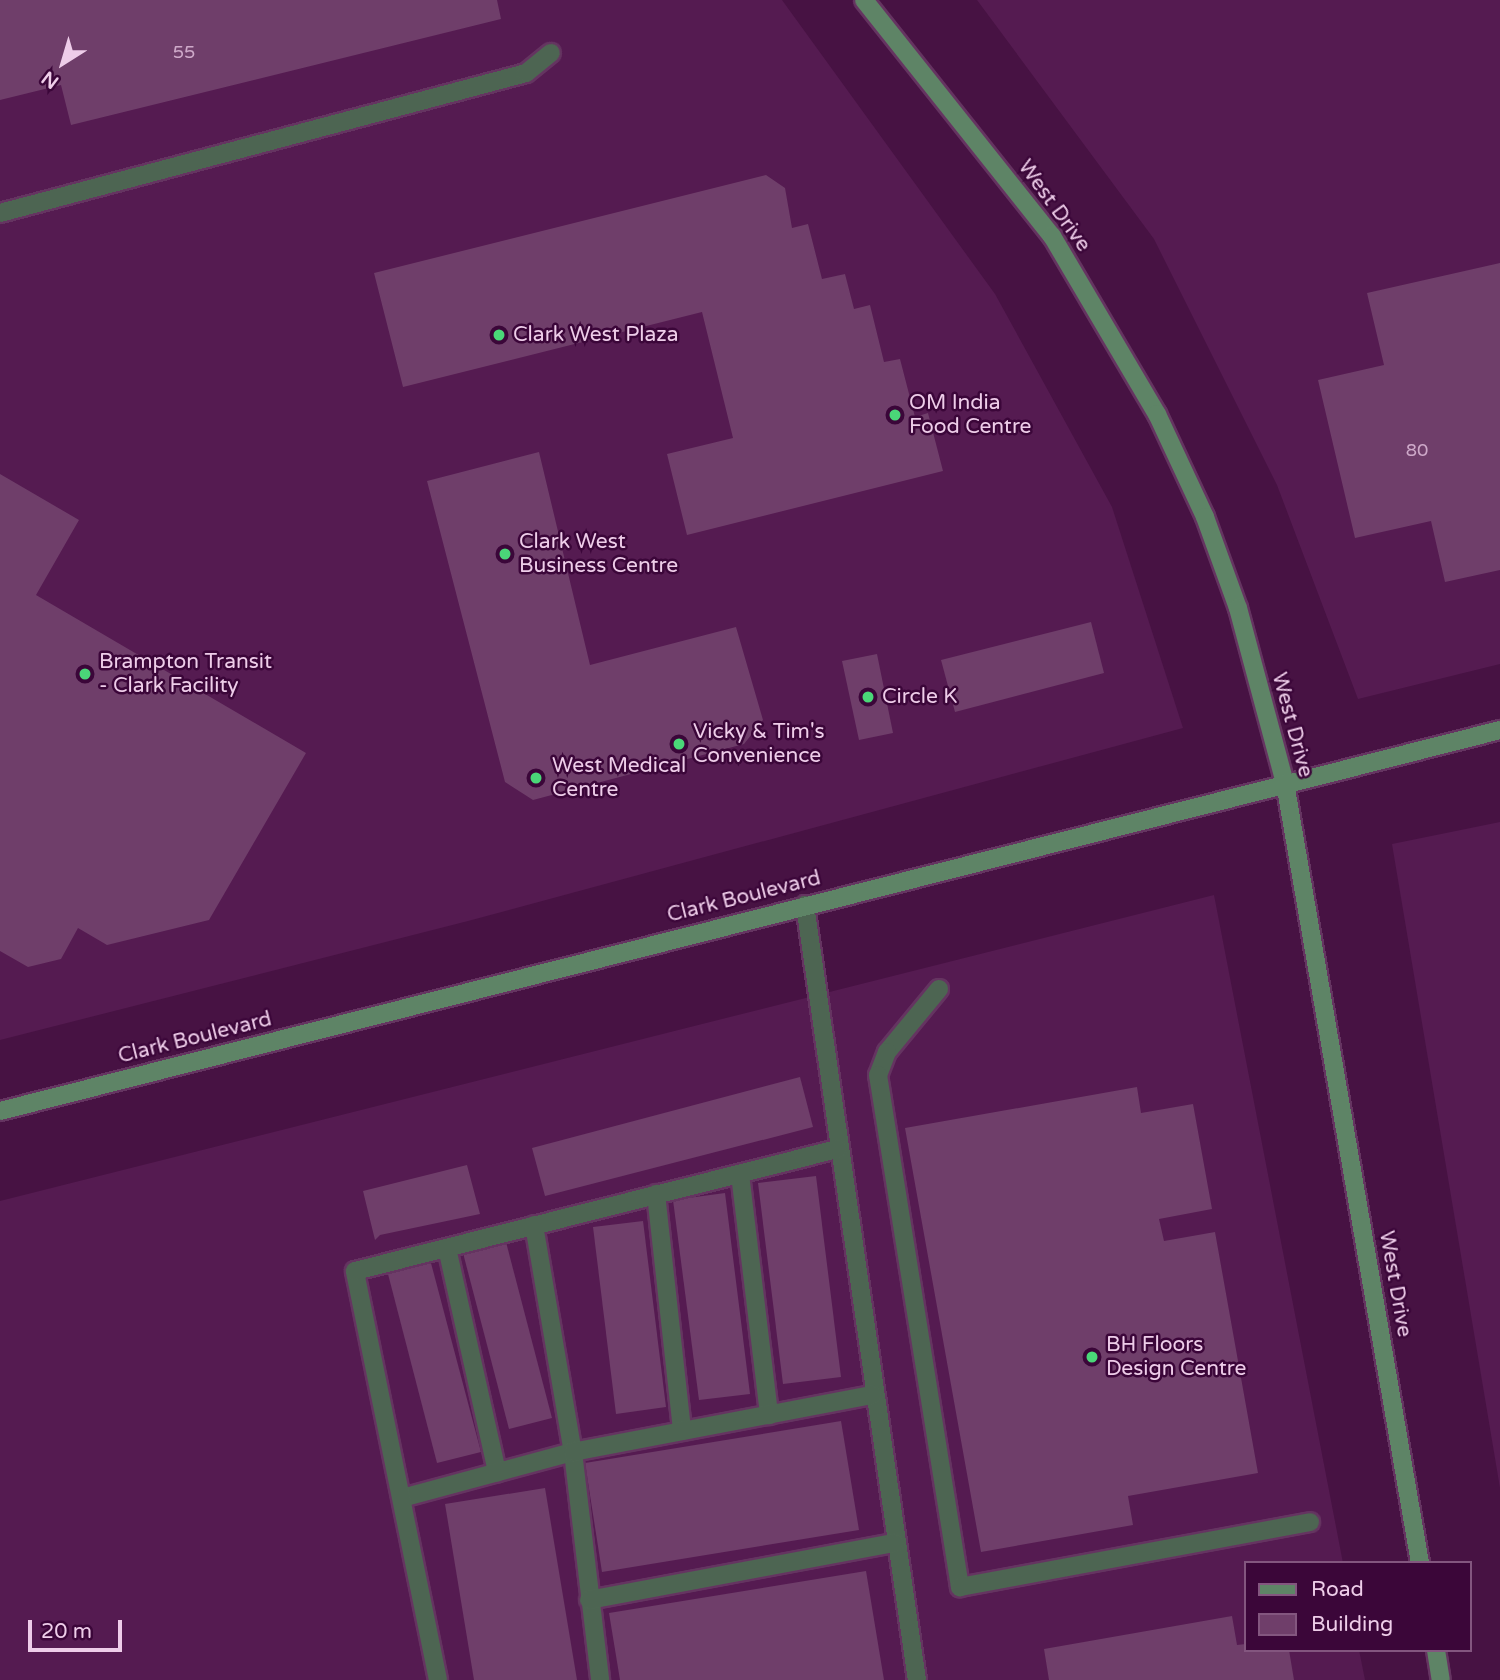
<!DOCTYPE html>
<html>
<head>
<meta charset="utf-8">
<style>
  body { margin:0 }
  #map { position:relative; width:1500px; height:1680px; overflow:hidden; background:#471243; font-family:"Varela Round",sans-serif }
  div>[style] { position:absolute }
  .built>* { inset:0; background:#551b51 }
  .building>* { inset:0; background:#6f3e6a }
  .roads { filter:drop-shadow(2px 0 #653461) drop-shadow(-2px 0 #653461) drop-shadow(0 2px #653461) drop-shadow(0 -2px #653461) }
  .lane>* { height:18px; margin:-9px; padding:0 9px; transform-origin:9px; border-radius:9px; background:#4d6552 }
  .secondary>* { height:18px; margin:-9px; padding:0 9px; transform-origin:9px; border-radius:9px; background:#5e8466 }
  .dots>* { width:19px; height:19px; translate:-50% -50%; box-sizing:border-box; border:4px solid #3b0639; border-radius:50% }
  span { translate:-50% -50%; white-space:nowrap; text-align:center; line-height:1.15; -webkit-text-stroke:5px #3b0639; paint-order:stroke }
  .number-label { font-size:18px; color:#cea9c9 }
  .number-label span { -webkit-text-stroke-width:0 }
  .street-label { font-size:21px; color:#eecde9 }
  .poi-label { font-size:21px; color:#eecde9 }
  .left { translate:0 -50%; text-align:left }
  .legend { position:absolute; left:1244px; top:1561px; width:228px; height:91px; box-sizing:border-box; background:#3b0639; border:2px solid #83567f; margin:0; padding:9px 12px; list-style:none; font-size:21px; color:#eecde9 }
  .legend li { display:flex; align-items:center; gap:14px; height:35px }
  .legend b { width:35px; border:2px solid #83567f }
  .north { position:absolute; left:28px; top:28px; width:70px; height:70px; -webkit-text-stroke:5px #3b0639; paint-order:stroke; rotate:217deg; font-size:19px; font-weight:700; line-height:28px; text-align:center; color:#eecde9 }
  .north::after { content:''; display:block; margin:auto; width:24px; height:32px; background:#eecde9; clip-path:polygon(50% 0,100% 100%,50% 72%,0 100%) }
  .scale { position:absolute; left:28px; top:1620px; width:94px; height:32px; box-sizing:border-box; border:4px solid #eecde9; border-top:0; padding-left:9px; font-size:21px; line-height:24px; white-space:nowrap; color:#eecde9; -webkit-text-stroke:5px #3b0639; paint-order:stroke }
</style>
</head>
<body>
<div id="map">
  <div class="built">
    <div style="clip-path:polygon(0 0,782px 0,995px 294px,1112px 507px,1183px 728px,468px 921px,0 1040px)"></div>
    <div style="clip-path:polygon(977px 0,1500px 0,1500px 664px,1358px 699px,1277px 485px,1154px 239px)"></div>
    <div style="clip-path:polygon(1500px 822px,1500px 1488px,1392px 844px)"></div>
    <div style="clip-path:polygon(1214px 895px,1343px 1563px,1246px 1563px,1246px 1650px,1359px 1650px,1365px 1680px,0 1680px,0 1201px)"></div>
  </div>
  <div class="building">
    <div style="clip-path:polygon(0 0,497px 0,501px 19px,71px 125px,61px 85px,0 100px)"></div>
    <div style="clip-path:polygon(766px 175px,785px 188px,792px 228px,808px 224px,822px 279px,845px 274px,854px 309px,870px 305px,884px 362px,900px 359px,915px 417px,928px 413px,943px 471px,687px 535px,667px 454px,733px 438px,702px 312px,403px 387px,374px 273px)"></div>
    <div style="clip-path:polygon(1500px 263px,1500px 570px,1445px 582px,1431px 521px,1355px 538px,1318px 380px,1384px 365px,1367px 293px)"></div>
    <div style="clip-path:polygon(539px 452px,590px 665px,736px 627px,763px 720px,744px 744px,533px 800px,505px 782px,427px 481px)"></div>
    <div style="clip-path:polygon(0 474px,79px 520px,36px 595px,306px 753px,209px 920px,107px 945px,78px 928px,61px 959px,28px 967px,0 951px)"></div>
    <div style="clip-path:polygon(1091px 622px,1104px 673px,955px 712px,941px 660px)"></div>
    <div style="clip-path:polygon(877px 654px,893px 733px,859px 740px,842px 661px)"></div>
    <div style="clip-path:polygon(800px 1077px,813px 1127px,545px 1196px,532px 1148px)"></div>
    <div style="clip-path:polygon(1137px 1087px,1141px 1113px,1193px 1104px,1212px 1209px,1159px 1219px,1164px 1241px,1215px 1232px,1258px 1473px,1128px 1496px,1133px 1525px,981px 1552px,905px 1128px)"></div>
    <div style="clip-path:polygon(467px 1165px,480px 1214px,380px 1235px,375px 1240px,363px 1191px)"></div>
    <div style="clip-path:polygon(816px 1176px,841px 1377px,783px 1384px,758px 1183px)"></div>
    <div style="clip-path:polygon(725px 1193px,750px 1394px,699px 1400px,673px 1200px)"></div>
    <div style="clip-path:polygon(643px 1221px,666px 1407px,616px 1414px,593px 1227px)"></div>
    <div style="clip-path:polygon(506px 1242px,552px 1418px,509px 1429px,463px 1253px)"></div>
    <div style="clip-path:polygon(431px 1263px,481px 1452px,437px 1463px,388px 1274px)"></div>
    <div style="clip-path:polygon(841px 1421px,859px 1530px,602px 1572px,585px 1463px)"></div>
    <div style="clip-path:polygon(545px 1488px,577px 1680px,474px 1680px,445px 1504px)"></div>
    <div style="clip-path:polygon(866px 1571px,884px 1680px,620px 1680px,609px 1613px)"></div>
    <div style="clip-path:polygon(1232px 1616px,1237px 1645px,1246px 1644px,1246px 1650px,1289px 1650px,1294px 1680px,1049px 1680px,1044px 1649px)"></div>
  </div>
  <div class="roads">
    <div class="lane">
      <div style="left:0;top:213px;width:544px;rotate:-14.9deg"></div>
      <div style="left:526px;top:73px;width:32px;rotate:-39deg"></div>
      <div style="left:805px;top:905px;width:783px;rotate:81.78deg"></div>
      <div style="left:939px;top:989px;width:82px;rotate:129.5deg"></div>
      <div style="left:887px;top:1052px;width:25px;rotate:111deg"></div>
      <div style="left:878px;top:1075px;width:519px;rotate:80.9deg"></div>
      <div style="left:960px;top:1587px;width:356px;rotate:-10.5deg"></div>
      <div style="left:740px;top:1174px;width:243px;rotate:83.1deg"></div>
      <div style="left:656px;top:1194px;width:238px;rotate:83.7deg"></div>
      <div style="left:534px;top:1225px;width:230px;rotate:80.3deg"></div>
      <div style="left:573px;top:1452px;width:230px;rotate:83.2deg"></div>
      <div style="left:447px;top:1248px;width:230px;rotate:77.4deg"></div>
      <div style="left:402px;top:1498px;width:177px;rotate:-15.1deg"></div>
      <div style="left:573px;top:1452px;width:305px;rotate:-10.8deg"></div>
      <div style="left:589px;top:1600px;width:311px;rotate:-10.6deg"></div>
      <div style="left:438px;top:1680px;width:417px;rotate:-101.5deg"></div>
      <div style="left:355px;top:1271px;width:498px;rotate:-14.2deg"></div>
    </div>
    <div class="secondary">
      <div style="left:864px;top:0;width:302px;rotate:51.5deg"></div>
      <div style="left:1052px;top:236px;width:207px;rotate:59.5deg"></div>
      <div style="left:1157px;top:414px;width:114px;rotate:65deg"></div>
      <div style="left:1205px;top:517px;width:97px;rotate:70.1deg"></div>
      <div style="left:1238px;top:608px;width:181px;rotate:75deg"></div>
      <div style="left:1285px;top:783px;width:792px;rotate:80.18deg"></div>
      <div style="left:0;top:1111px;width:1548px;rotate:-14.25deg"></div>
      <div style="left:1436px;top:1650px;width:30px;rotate:81deg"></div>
    </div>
  </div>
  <div class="dots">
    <div style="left:499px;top:335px;background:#4ad778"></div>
    <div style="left:895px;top:415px;background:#4ad778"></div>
    <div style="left:505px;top:554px;background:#4ad778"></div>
    <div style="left:85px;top:674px;background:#4ad778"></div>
    <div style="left:868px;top:697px;background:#4ad778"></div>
    <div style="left:679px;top:744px;background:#4ad778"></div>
    <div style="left:536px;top:778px;background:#4ad778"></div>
    <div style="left:1092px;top:1357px;background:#4ad778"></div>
  </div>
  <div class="number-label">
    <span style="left:184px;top:52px">55</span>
    <span style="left:1417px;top:450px">80</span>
  </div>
  <div class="street-label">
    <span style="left:1054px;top:206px;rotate:54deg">West Drive</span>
    <span style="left:1292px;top:725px;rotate:75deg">West Drive</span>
    <span style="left:744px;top:897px;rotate:-14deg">Clark Boulevard</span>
    <span style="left:195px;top:1038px;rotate:-14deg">Clark Boulevard</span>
    <span style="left:1395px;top:1284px;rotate:80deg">West Drive</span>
  </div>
  <div class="poi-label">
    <span class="left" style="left:513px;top:335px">Clark West Plaza</span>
    <span class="left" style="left:909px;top:415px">OM India<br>Food Centre</span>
    <span class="left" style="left:519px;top:554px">Clark West<br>Business Centre</span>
    <span class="left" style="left:99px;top:674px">Brampton Transit<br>- Clark Facility</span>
    <span class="left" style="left:882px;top:697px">Circle K</span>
    <span class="left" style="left:693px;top:744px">Vicky &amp; Tim's<br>Convenience</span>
    <span class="left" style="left:552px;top:778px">West Medical<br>Centre</span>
    <span class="left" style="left:1106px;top:1357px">BH Floors<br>Design Centre</span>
  </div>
  <ul class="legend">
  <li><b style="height:9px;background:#5e8466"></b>Road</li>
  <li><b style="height:19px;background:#6f3e6a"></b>Building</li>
  </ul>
  <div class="north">N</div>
  <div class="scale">20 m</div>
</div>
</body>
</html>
